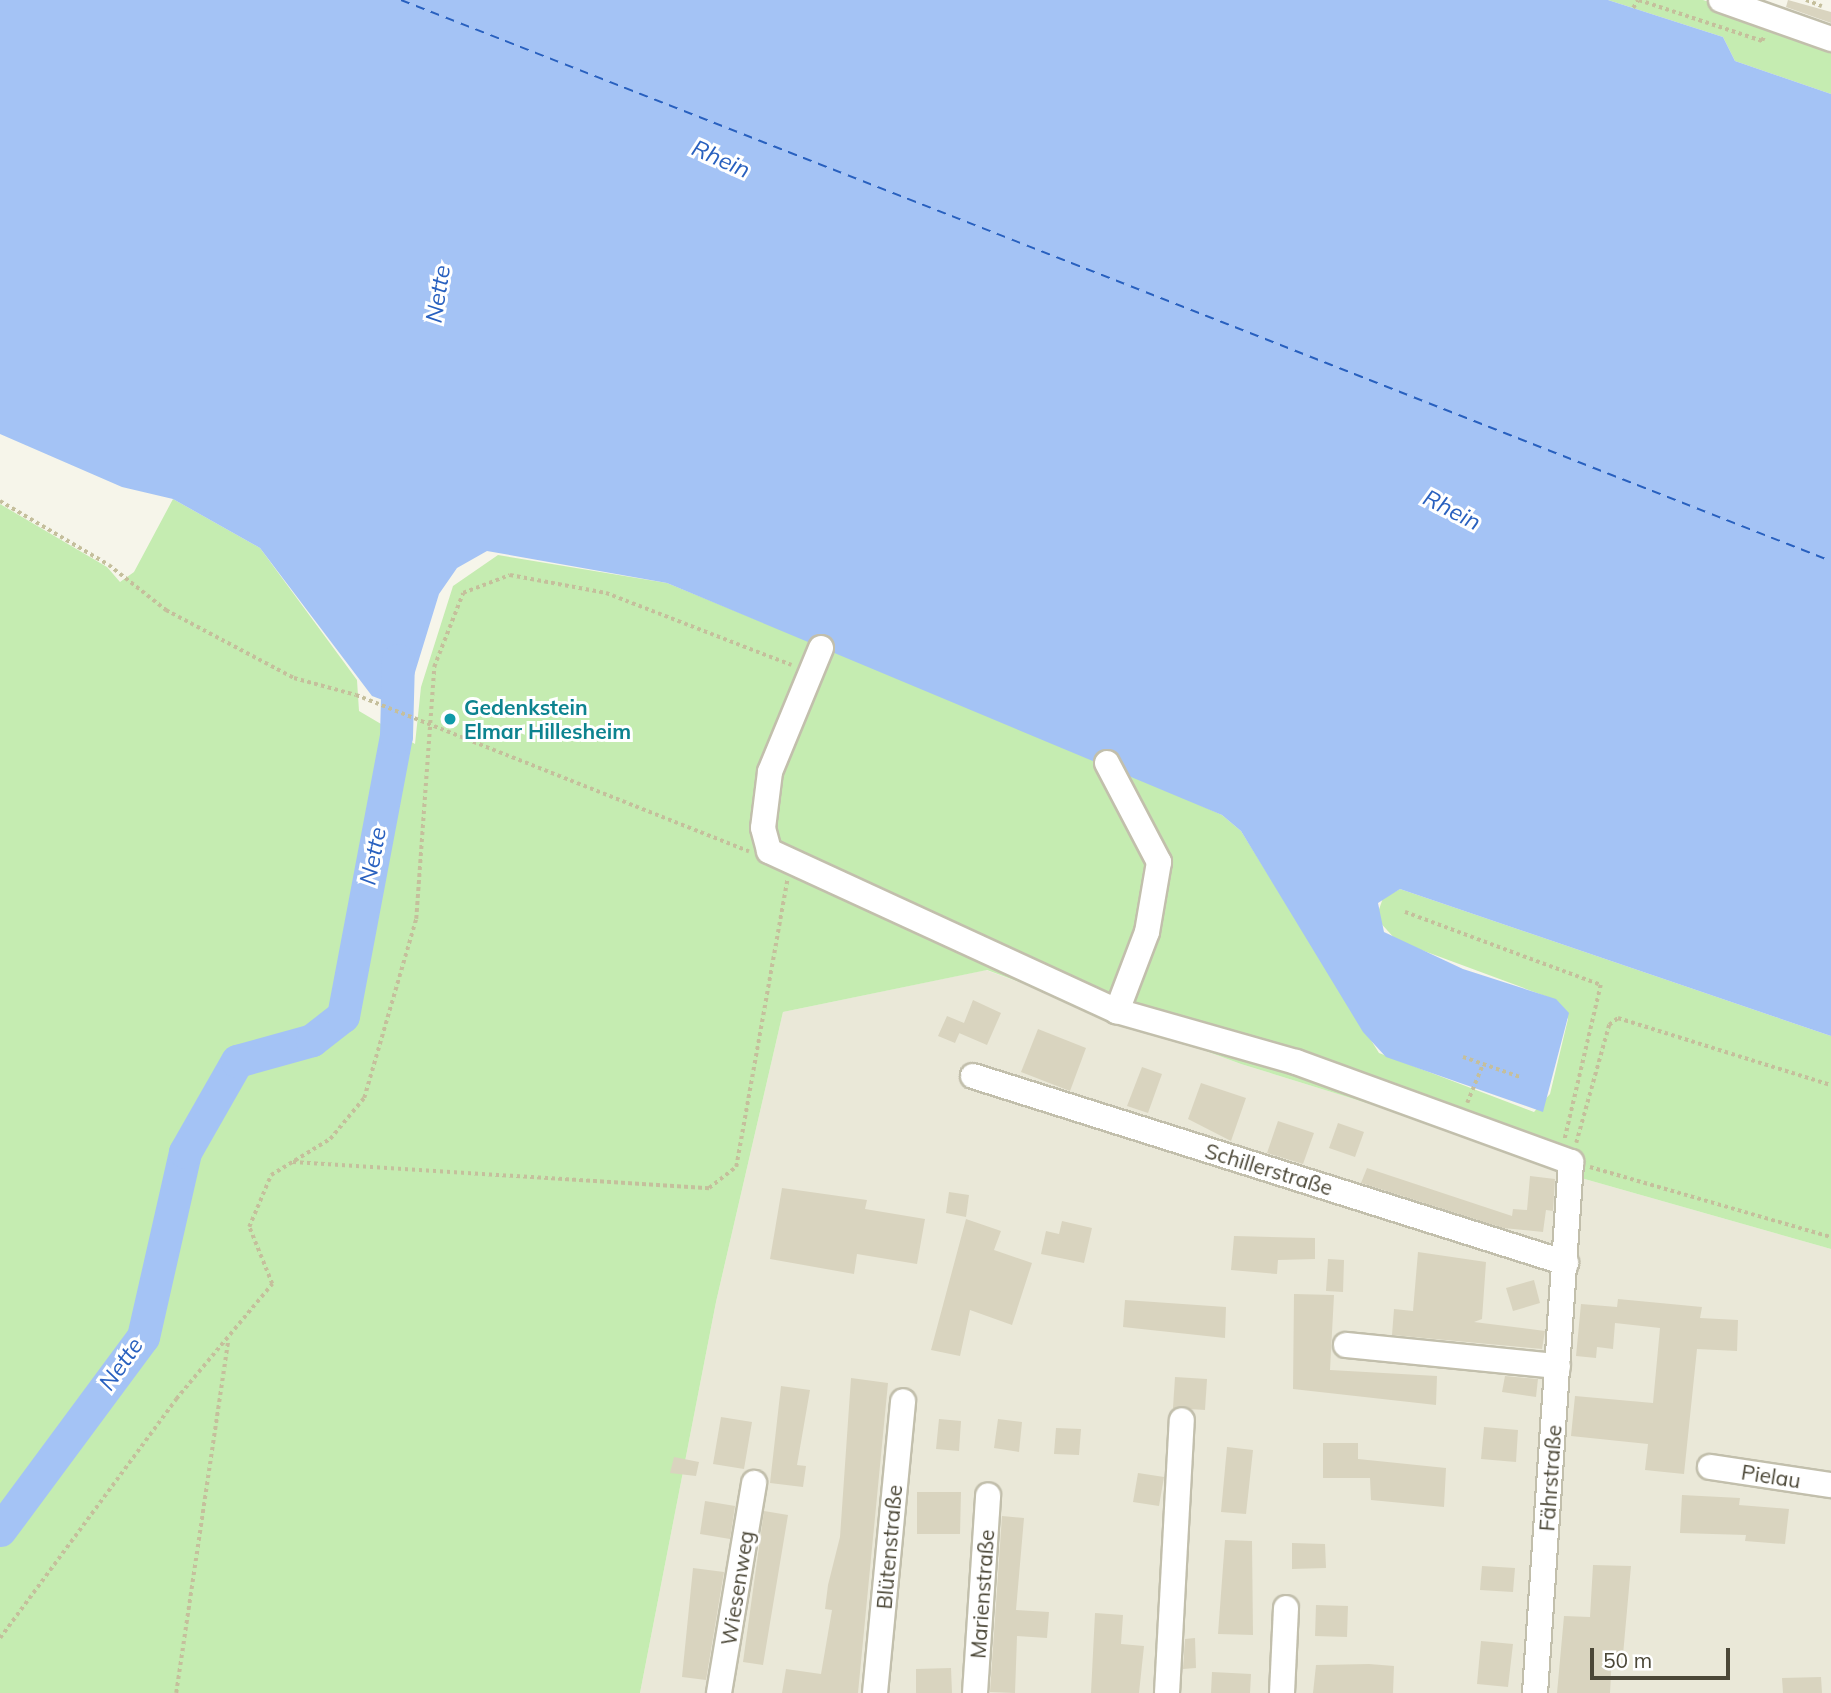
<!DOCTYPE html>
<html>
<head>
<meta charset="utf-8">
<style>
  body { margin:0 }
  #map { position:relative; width:1831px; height:1693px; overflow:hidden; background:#f6f5ea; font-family:Mulish,sans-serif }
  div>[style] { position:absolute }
  .residential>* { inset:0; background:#eae8d8 }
  .green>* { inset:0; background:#c5ecb1 }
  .water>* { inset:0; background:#a4c3f5 }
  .river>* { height:33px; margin:-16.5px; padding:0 16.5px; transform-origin:16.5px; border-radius:16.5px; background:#a4c3f5 }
  .ferry>* { height:2px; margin-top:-1px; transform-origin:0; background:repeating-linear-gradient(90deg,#2860bf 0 9px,transparent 0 16px) }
  .building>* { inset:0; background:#d9d4bf }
  .path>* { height:3.5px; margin-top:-1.75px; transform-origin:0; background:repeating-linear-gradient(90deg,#c5bf9c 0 3.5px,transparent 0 7px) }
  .roads { filter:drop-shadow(2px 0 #c2bfac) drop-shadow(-2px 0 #c2bfac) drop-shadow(0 2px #c2bfac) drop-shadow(0 -2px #c2bfac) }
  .minor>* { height:24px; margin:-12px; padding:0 12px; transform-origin:12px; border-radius:12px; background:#fff }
  .dots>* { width:19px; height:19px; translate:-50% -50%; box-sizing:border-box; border:4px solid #fff; border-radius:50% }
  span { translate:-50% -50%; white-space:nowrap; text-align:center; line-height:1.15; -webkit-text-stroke:6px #fff; paint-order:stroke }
  .culture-label { font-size:21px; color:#0d838f; font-weight:700 }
  .left { translate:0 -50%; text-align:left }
  .street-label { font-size:21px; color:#4b4737 }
  .water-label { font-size:23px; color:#2860bf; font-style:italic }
  .scale { position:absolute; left:1590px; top:1648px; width:140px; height:32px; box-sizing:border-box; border:4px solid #4b4737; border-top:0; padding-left:9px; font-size:21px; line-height:24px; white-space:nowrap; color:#4b4737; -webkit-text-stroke:5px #fff; paint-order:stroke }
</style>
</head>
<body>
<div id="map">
  <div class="residential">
    <div style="clip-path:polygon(986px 970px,1241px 1064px,1532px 1154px,1560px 1172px,1831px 1249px,1831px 1693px,640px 1693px,716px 1302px,783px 1012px)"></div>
  </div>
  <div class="green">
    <div style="clip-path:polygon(1608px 0,1703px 0,1831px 42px,1831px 94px,1735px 61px,1723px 37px)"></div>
    <div style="clip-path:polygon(173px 499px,260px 548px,357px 680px,359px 711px,415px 744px,421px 687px,453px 586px,498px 555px,667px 583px,1107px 763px,1222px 815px,1241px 831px,1379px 1053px,1534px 1112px,1550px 1094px,1568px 1019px,1556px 1000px,1397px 941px,1376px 918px,1383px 898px,1400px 889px,1831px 1036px,1831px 1249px,1560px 1172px,1532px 1154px,1241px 1064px,987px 970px,783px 1012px,716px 1302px,640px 1693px,0 1693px,0 504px,107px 567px,120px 582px,134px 572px)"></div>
  </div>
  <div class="water">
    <div style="clip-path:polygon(0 0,1608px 0,1723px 37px,1735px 61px,1831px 94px,1831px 1036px,1400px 889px,1378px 903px,1384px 932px,1463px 969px,1556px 999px,1569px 1013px,1543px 1112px,1386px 1057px,1363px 1032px,1241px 831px,1222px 815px,667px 583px,487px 551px,457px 568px,439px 594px,404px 708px,372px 696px,260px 548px,173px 499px,122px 487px,0 434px)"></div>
  </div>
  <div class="river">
    <div style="left:0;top:1530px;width:240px;rotate:-53.5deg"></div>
    <div style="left:143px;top:1337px;width:190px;rotate:-77.2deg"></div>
    <div style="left:185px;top:1152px;width:105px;rotate:-60.3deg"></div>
    <div style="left:237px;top:1061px;width:78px;rotate:-15.6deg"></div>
    <div style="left:312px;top:1040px;width:39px;rotate:-38deg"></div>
    <div style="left:343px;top:1016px;width:285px;rotate:-79.3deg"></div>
    <div style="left:396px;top:736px;width:76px;rotate:-88.5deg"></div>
  </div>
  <div class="ferry">
    <div style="left:401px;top:0;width:1536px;rotate:21.42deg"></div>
  </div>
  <div class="building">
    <div style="clip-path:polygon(1788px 0,1831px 12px,1831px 23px,1786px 7px)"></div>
    <div style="clip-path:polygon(973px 1000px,1001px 1013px,987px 1045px,959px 1033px,962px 1027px,955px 1043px,938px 1036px,947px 1016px,964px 1023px)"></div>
    <div style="clip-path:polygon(1038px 1029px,1086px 1048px,1070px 1091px,1021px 1072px)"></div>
    <div style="clip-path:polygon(1142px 1067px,1162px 1074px,1148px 1113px,1127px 1106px)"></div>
    <div style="clip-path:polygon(1201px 1083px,1246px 1098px,1231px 1141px,1188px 1119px)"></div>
    <div style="clip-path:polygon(1278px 1121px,1314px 1133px,1303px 1164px,1267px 1153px)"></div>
    <div style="clip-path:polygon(1338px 1123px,1364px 1132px,1355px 1157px,1329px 1148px)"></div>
    <div style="clip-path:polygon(1367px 1168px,1512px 1216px,1513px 1209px,1527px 1210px,1530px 1176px,1555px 1179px,1553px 1211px,1546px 1210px,1543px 1232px,1503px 1228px,1361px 1183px)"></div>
    <div style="clip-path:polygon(782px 1188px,867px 1200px,865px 1209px,925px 1219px,917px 1264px,857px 1254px,854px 1274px,770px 1259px)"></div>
    <div style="clip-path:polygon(949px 1192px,969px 1195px,966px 1217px,946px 1213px)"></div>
    <div style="clip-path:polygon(966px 1219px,1001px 1231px,994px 1250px,1032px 1263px,1012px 1325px,970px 1310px,960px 1356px,931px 1350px)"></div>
    <div style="clip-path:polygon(1062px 1221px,1092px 1228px,1084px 1263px,1041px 1254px,1046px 1231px,1059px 1234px)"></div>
    <div style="clip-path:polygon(1234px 1236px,1315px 1238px,1315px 1259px,1278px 1260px,1277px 1274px,1231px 1270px)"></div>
    <div style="clip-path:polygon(1418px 1252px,1486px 1262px,1482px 1319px,1474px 1322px,1545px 1331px,1542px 1349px,1392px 1335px,1394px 1309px,1413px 1311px)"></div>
    <div style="clip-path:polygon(1328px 1259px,1344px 1260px,1343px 1292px,1326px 1291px)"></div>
    <div style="clip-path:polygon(1534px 1280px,1540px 1303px,1513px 1311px,1506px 1288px)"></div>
    <div style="clip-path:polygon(1294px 1294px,1334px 1295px,1330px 1370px,1437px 1376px,1436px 1405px,1293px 1389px)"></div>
    <div style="clip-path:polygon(1618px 1299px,1702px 1307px,1700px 1318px,1738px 1320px,1737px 1351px,1697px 1349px,1684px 1474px,1645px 1470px,1648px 1444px,1571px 1436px,1575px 1396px,1653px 1403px,1660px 1328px,1615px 1323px,1613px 1349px,1597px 1347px,1596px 1358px,1576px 1356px,1581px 1304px,1617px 1307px)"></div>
    <div style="clip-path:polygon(1125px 1300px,1226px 1307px,1225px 1338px,1123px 1327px)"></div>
    <div style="clip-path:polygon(1505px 1376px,1538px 1379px,1536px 1397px,1502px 1392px)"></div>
    <div style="clip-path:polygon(1175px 1377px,1207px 1379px,1205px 1410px,1173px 1408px)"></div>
    <div style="clip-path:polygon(851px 1378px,888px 1383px,858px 1693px,782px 1693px,786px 1669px,821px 1674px,832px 1610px,825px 1609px,828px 1585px,840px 1537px)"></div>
    <div style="clip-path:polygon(781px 1386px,810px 1390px,797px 1465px,806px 1466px,803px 1487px,770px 1483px)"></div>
    <div style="clip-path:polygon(721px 1417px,752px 1422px,744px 1469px,713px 1464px)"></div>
    <div style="clip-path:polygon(939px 1419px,961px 1421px,959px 1451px,936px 1449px)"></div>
    <div style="clip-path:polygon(998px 1419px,1022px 1422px,1019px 1452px,994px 1448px)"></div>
    <div style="clip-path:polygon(1484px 1427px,1518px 1430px,1516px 1462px,1481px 1459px)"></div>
    <div style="clip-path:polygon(1056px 1428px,1081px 1429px,1079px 1455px,1054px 1454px)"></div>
    <div style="clip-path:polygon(1323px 1443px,1358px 1443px,1358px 1459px,1446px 1468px,1444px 1507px,1371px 1500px,1370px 1478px,1323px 1478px)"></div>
    <div style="clip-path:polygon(1227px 1447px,1253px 1450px,1246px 1514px,1221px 1512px)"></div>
    <div style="clip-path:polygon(674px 1457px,699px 1462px,696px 1476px,670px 1473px)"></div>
    <div style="clip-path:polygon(1138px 1473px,1164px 1477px,1159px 1506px,1133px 1502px)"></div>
    <div style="clip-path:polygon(917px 1492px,961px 1492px,960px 1534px,917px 1534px)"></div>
    <div style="clip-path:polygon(1682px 1495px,1740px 1498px,1739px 1505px,1789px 1509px,1785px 1544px,1745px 1541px,1746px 1535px,1680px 1533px)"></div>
    <div style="clip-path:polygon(705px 1501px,735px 1506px,730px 1539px,700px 1534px)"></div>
    <div style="clip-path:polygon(764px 1511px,788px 1515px,763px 1665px,743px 1662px)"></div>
    <div style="clip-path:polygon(1002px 1516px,1024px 1518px,1016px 1610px,1049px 1612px,1047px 1638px,1017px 1636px,1015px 1693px,990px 1692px)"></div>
    <div style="clip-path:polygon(1225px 1540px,1252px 1541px,1253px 1635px,1218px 1634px)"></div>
    <div style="clip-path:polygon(1292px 1543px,1325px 1544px,1326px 1568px,1292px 1569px)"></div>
    <div style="clip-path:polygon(1593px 1565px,1631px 1566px,1623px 1655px,1612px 1655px,1610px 1693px,1557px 1693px,1564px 1616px,1590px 1617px)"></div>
    <div style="clip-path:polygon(1482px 1566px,1515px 1568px,1513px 1592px,1480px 1590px)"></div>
    <div style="clip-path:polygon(693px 1568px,724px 1572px,706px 1680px,682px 1677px)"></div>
    <div style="clip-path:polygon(1316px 1605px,1348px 1606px,1347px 1637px,1315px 1636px)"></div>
    <div style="clip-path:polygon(1095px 1613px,1123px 1615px,1121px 1644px,1144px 1646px,1139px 1693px,1091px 1693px)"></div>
    <div style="clip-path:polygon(1195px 1638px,1196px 1668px,1183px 1669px,1185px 1639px)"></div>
    <div style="clip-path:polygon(1481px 1641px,1513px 1644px,1508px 1687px,1477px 1684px)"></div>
    <div style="clip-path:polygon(1369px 1664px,1394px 1666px,1393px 1693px,1313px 1693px,1316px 1665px)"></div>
    <div style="clip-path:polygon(951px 1668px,952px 1693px,916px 1693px,916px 1669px)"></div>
    <div style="clip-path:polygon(1212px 1672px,1251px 1674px,1250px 1693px,1211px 1693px)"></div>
    <div style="clip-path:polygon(1821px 1677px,1822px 1693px,1783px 1693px,1782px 1678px)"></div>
  </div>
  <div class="path">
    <div style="left:1639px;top:0;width:130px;rotate:18.4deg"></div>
    <div style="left:1762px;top:41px;width:5px;rotate:-68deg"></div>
    <div style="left:1806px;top:0;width:17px;rotate:21deg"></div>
    <div style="left:1633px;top:8px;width:9px;rotate:-58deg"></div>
    <div style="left:0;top:501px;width:126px;rotate:30.4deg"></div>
    <div style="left:109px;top:565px;width:73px;rotate:38.3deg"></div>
    <div style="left:166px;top:610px;width:145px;rotate:28deg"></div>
    <div style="left:294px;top:678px;width:64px;rotate:15.3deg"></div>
    <div style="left:356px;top:695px;width:423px;rotate:21.7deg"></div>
    <div style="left:1405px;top:912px;width:209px;rotate:20.4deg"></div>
    <div style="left:1601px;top:985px;width:158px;rotate:103.2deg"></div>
    <div style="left:1463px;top:1057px;width:60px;rotate:19.3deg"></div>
    <div style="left:1467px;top:1103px;width:42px;rotate:-67.7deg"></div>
    <div style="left:1576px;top:1143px;width:123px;rotate:-74.4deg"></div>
    <div style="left:1609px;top:1025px;width:11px;rotate:-38deg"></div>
    <div style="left:1618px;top:1018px;width:223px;rotate:17.5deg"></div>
    <div style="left:293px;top:1162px;width:417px;rotate:3.6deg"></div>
    <div style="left:709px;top:1188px;width:34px;rotate:-38deg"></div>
    <div style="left:736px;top:1167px;width:291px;rotate:-79.9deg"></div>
    <div style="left:1590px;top:1167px;width:251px;rotate:16.2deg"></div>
    <div style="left:0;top:1638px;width:297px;rotate:-53.6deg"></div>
    <div style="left:176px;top:1399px;width:150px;rotate:-50.1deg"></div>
    <div style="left:272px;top:1284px;width:61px;rotate:-112deg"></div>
    <div style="left:249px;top:1227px;width:56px;rotate:-67.1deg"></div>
    <div style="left:271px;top:1175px;width:69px;rotate:-31.4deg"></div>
    <div style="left:330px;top:1139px;width:53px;rotate:-50.3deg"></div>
    <div style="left:364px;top:1098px;width:186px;rotate:-73.8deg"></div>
    <div style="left:416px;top:919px;width:253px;rotate:-85.9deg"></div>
    <div style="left:434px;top:667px;width:79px;rotate:-68.6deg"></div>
    <div style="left:463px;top:593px;width:50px;rotate:-21deg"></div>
    <div style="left:510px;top:575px;width:98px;rotate:10.6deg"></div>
    <div style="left:606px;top:593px;width:199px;rotate:21.2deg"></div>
    <div style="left:176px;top:1693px;width:357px;rotate:-81.6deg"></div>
  </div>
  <div class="roads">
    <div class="minor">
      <div style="left:1721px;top:0;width:117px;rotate:19.5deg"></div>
      <div style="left:821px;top:648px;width:134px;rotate:112.4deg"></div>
      <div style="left:770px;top:772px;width:56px;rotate:97.1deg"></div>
      <div style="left:763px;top:828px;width:24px;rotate:75deg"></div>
      <div style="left:769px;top:851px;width:383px;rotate:24.7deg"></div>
      <div style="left:1117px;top:1011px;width:186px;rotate:15.9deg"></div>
      <div style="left:1296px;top:1062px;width:293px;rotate:20deg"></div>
      <div style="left:1571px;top:1162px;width:532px;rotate:93.88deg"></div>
      <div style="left:1107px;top:763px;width:112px;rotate:62.3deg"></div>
      <div style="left:1159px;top:862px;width:71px;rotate:99.7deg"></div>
      <div style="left:1147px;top:932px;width:85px;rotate:110.8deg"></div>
      <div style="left:973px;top:1076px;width:622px;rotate:17.5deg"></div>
      <div style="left:1346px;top:1345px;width:213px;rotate:5.7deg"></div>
      <div style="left:1710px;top:1467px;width:122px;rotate:8.5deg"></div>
      <div style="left:719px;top:1693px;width:213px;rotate:-80.5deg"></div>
      <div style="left:875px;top:1693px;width:293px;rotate:-84.5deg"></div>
      <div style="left:975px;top:1693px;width:198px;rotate:-86.2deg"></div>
      <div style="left:1167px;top:1693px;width:273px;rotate:-86.9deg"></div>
      <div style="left:1282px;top:1693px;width:85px;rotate:-87.3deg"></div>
    </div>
  </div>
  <div class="dots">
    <div style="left:450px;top:719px;background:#0f9aa8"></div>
  </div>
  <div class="culture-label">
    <span class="left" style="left:464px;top:719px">Gedenkstein<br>Elmar Hillesheim</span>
  </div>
  <div class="street-label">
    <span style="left:1269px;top:1169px;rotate:17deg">Schillerstraße</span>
    <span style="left:1771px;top:1476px;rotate:9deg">Pielau</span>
    <span style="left:1550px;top:1478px;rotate:-86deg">Fährstraße</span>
    <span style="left:889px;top:1547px;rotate:-85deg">Blütenstraße</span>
    <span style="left:737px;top:1588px;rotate:-81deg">Wiesenweg</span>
    <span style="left:982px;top:1594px;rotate:-86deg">Marienstraße</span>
  </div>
  <div class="water-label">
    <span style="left:721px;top:159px;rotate:24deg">Rhein</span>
    <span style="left:438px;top:294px;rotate:-81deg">Nette</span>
    <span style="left:1452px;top:510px;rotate:27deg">Rhein</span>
    <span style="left:373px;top:856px;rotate:-79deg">Nette</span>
    <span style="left:121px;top:1364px;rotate:-55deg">Nette</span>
  </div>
  <div class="scale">50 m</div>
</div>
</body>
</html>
